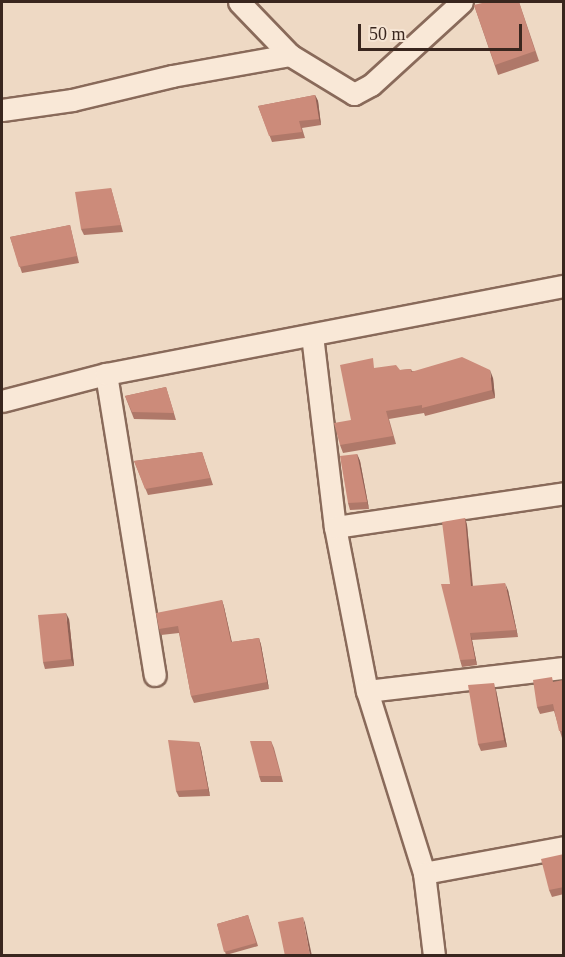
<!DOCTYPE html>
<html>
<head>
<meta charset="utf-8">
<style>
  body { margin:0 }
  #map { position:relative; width:565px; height:957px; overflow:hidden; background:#eed9c4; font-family:Georgia,serif }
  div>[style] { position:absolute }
  .roads { filter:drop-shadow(2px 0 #896a5a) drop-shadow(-2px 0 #896a5a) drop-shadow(0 2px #896a5a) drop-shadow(0 -2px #896a5a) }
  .street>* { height:21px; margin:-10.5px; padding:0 10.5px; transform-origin:10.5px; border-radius:10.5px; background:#f9e8d7 }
  .wall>* { inset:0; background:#af7869 }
  .shaded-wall>* { inset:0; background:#8f6155 }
  .building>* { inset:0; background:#cc8b7a }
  span { translate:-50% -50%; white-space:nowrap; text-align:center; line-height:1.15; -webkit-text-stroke:4.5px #f6e5d4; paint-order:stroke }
  .frame { position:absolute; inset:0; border:3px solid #39261e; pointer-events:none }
  .scale { position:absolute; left:358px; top:24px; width:164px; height:27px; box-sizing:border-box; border:3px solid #39261e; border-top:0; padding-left:8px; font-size:18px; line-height:21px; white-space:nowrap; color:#39261e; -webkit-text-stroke:4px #f6e5d4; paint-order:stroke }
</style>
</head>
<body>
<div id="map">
  <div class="roads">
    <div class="street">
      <div style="left:239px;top:2px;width:74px;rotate:46.1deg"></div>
      <div style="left:290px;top:55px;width:75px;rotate:31.4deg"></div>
      <div style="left:354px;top:94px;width:19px;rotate:-28deg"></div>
      <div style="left:371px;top:85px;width:123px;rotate:-42.4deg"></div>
      <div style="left:2px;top:110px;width:71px;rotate:-8.1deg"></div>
      <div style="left:72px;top:100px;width:103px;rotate:-13.5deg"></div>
      <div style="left:172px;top:76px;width:120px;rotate:-10.1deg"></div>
      <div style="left:312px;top:335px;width:193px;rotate:83.2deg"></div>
      <div style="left:335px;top:527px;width:167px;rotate:79deg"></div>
      <div style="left:367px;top:691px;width:191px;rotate:72.6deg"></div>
      <div style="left:424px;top:873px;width:142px;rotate:-10.5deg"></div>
      <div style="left:106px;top:374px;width:305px;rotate:80.8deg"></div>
      <div style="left:2px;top:401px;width:107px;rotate:-14.6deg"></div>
      <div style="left:106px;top:374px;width:466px;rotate:-10.9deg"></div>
      <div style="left:335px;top:527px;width:232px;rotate:-8.4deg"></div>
      <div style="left:367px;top:691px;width:198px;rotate:-6.7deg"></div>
      <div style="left:424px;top:873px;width:84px;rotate:83.1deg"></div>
    </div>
  </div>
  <div class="wall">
    <div style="clip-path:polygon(519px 2px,539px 61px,498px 75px,474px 5px)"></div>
    <div style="clip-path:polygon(315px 95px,318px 101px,321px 125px,302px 128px,305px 138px,272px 142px,258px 106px)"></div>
    <div style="clip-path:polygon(111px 188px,123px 232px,84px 235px,81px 229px)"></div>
    <div style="clip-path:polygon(70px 225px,79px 263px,22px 273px,10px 237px)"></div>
    <div style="clip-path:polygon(376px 368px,400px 370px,411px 369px,412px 371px,493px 378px,495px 398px,425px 416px,424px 413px,389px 419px,396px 444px,343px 453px,340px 445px,351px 420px)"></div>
    <div style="clip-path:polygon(166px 387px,176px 420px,134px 419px,125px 396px)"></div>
    <div style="clip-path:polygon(202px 452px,213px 485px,148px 495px,134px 461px)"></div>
    <div style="clip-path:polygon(357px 454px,360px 461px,369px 509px,350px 510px,348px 503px)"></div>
    <div style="clip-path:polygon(465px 518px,467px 525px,473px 586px,508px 590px,518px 637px,472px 640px,477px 665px,462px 667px,460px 660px,450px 584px)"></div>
    <div style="clip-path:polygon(222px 600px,224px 607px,232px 642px,259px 638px,261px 645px,269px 689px,194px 703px,191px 696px,179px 633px,161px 635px,159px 629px)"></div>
    <div style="clip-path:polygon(69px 619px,74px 666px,45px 669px,43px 662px)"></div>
    <div style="clip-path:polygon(564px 680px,564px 738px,562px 738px,554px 711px,540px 714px,537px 707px,553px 682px)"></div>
    <div style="clip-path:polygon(496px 690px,507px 747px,481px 751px,478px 744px)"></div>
    <div style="clip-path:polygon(271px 741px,274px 748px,283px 782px,261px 782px,259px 776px)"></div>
    <div style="clip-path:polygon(199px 742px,201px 749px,210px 796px,179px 797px,176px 791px)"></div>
    <div style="clip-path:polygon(564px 854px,564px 894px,552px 897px,549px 890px)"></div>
    <div style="clip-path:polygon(248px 915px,258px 946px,226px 955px,217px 924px)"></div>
  </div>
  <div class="shaded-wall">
    <div style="clip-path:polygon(315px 95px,318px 101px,321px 125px,319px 119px)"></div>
    <div style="clip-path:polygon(490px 370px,493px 378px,495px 398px,492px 390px)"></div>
    <div style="clip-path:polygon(357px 454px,360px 461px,369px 509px,367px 502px)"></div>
    <div style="clip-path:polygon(465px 518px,467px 525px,473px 593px,471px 586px)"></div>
    <div style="clip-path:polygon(505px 583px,508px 590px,518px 637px,516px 630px)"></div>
    <div style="clip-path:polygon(222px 600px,224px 607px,233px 649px,231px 642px)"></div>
    <div style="clip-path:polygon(66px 613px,69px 619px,74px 666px,71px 659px)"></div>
    <div style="clip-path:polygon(470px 633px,472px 640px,477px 665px,475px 659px)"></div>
    <div style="clip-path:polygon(259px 638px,261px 645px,269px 689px,267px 682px)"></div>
    <div style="clip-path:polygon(494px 683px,496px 690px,507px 747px,504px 740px)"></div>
    <div style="clip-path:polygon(199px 742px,201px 749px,210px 796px,208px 789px)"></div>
    <div style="clip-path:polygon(303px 917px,305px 923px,312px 956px,310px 956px)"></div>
  </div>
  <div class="building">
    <div style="clip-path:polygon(486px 2px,519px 2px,535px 51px,495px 65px,474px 5px)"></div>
    <div style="clip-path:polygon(315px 95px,319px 119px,299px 121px,302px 132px,269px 136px,258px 106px)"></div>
    <div style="clip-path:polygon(111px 188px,121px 225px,81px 229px,75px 192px)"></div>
    <div style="clip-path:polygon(70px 225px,77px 256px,19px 267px,10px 237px)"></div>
    <div style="clip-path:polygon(462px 357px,490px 370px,492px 390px,422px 408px,422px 405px,386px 411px,393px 436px,340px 445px,334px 423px,351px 420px,340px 365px,373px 358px,374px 368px,396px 365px,400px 370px,411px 369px,411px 372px)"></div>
    <div style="clip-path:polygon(166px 387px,174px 413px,132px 412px,125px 396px)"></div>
    <div style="clip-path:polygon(202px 452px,210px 478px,145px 489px,134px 461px)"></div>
    <div style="clip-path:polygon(357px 454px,367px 502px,348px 503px,340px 456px)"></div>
    <div style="clip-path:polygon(465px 518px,471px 586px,505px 583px,516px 630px,470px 633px,475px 659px,460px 660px,441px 584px,450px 584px,442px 522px)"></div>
    <div style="clip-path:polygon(222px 600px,231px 642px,259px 638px,267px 682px,191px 696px,178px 626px,159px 629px,156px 613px)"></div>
    <div style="clip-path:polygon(66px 613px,71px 659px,43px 662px,38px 615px)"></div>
    <div style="clip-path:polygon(552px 677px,553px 682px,564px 680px,564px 731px,559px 731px,553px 704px,537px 707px,533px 680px)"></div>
    <div style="clip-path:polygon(494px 683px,504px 740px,478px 744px,468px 685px)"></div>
    <div style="clip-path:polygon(168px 740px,199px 742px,208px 789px,176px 791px)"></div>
    <div style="clip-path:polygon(250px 741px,271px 741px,281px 776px,259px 776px)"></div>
    <div style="clip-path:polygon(564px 854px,564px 887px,549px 890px,541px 859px)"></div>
    <div style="clip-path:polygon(248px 915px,256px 943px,224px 952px,217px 924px)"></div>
    <div style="clip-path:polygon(303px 917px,310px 956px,285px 956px,278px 922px)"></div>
  </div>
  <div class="frame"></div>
  <div class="scale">50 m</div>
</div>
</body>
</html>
